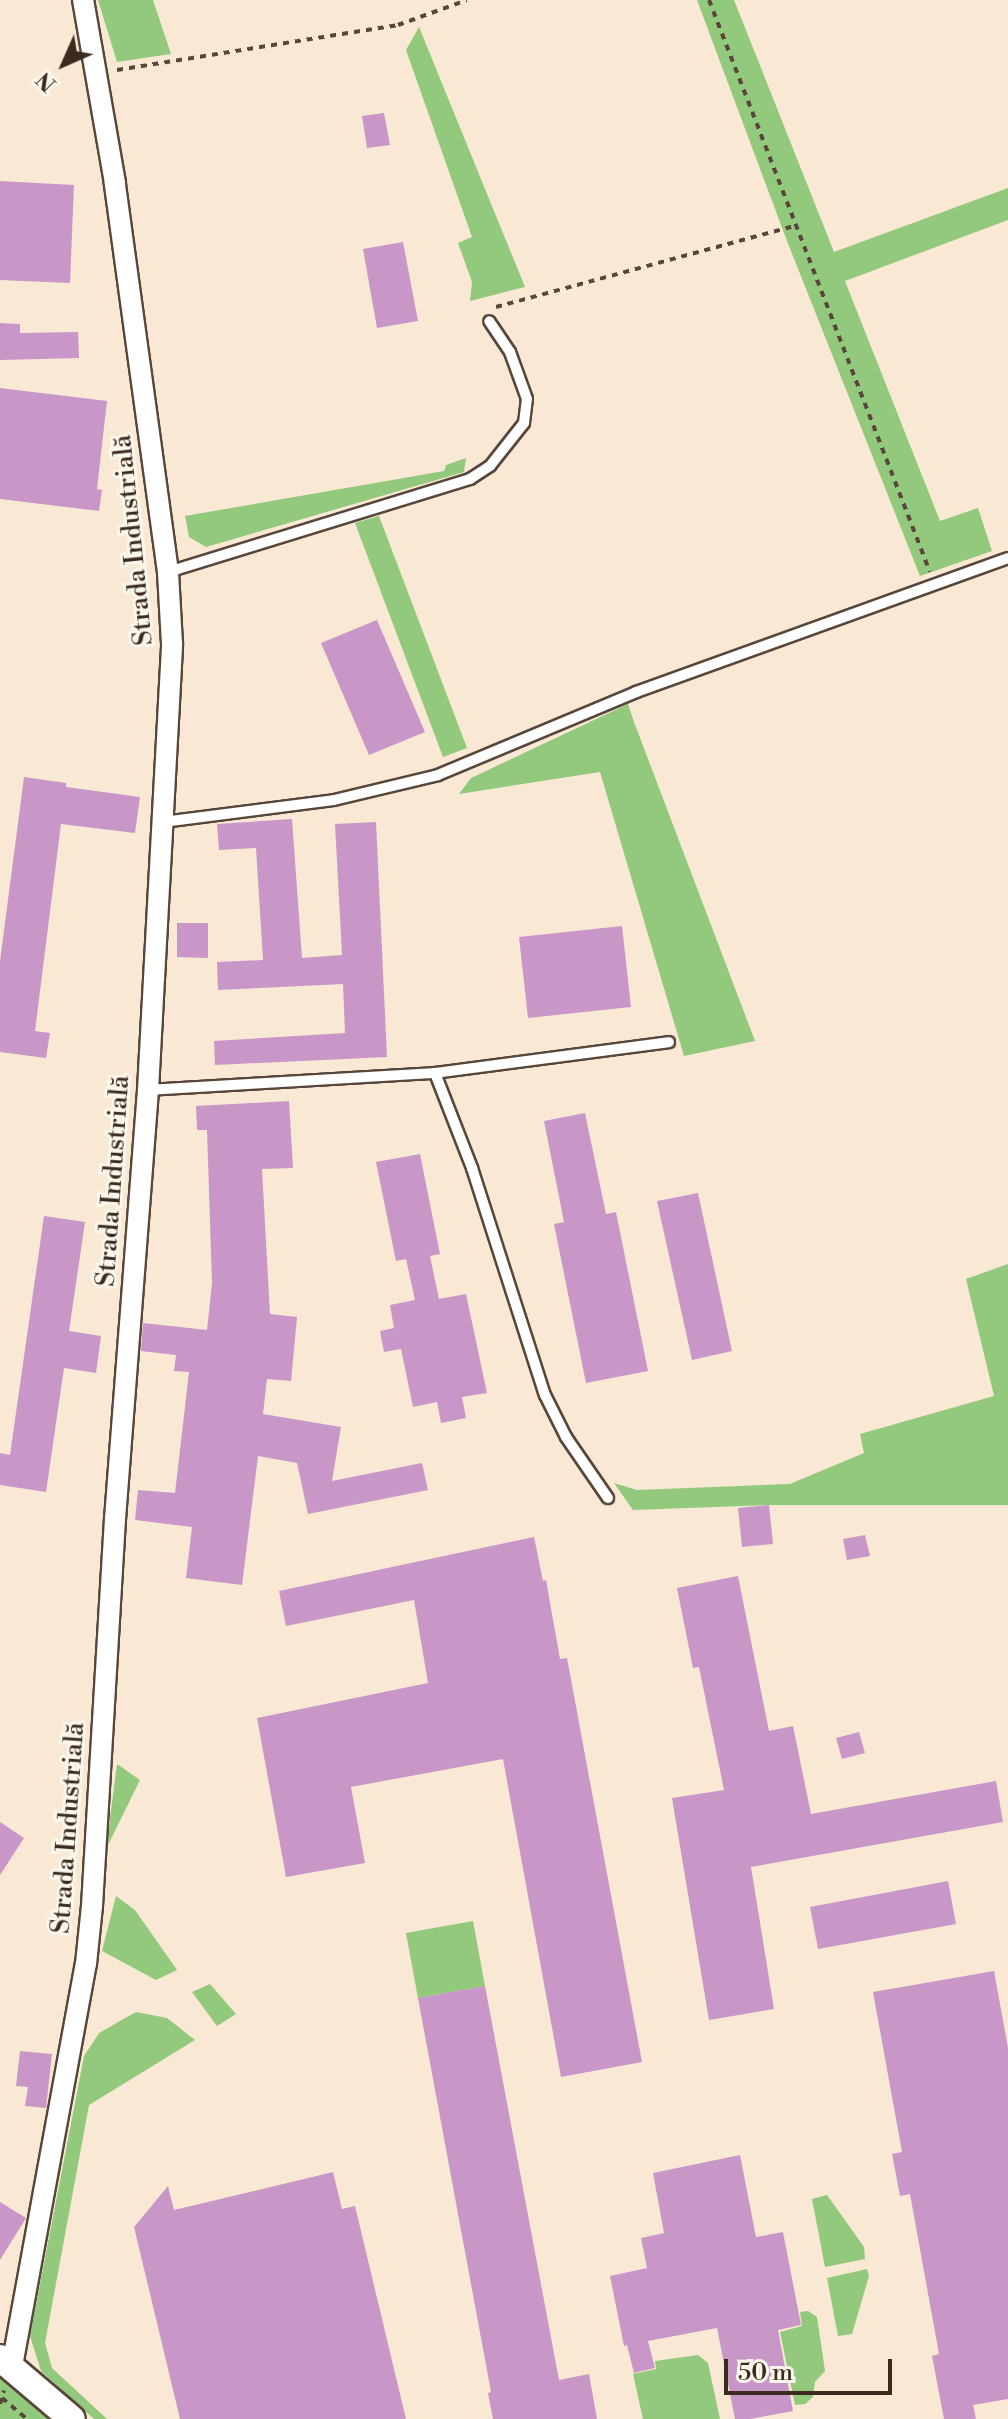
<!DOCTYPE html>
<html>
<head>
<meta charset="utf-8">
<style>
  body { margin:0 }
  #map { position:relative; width:1008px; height:2419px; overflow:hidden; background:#f8e8d4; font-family:"Libre Bodoni",serif }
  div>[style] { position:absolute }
  .green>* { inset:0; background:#92c97c }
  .building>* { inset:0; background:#c997c7 }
  .path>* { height:4px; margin-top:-2px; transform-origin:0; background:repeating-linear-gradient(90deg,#574639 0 6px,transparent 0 12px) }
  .roads { filter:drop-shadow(2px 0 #574639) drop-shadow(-2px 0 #574639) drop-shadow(0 2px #574639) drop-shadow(0 -2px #574639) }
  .service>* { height:10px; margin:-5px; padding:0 5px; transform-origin:5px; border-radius:5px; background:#fff }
  .minor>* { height:20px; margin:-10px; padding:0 10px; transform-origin:10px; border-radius:10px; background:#fff }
  .tertiary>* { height:26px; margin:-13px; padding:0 13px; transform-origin:13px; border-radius:13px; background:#fff }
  span { translate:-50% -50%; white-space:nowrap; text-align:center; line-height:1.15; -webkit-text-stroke:6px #fbf7ec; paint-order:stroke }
  .street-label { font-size:26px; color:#3b2a1e }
  .north { position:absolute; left:24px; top:24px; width:80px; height:80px; -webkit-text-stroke:6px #fbf7ec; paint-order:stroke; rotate:225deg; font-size:22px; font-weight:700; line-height:32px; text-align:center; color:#3b2a1e }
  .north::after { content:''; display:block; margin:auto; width:28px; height:36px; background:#3b2a1e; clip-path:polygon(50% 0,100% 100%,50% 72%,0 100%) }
  .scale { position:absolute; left:724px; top:2359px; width:168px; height:36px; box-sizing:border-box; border:4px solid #3b2a1e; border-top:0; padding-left:10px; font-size:24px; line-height:28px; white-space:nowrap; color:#3b2a1e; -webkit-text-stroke:6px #fbf7ec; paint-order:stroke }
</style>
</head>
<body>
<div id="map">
  <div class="green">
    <div style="clip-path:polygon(98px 0,153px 0,171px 54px,117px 62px)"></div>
    <div style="clip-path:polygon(697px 0,734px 0,834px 252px,1008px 188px,1008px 220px,845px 281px,940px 521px,978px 508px,992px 551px,920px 576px,787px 241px)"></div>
    <div style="clip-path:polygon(419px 27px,525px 287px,470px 301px,472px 282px,458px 243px,472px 237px,406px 50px)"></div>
    <div style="clip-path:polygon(466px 458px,464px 472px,206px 547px,189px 537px,185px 516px,444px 471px,446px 465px)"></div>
    <div style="clip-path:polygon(379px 516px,467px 748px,443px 757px,355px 523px)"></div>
    <div style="clip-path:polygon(628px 704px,634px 722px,755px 1041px,684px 1056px,600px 772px,459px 794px,471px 778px)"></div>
    <div style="clip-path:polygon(1008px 1264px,1008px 1505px,769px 1505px,633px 1510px,614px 1483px,637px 1490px,790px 1484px,864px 1453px,860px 1434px,994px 1396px,966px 1279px)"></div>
    <div style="clip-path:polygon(117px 1764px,140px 1780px,106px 1849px)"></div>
    <div style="clip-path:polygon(116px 1896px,135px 1910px,177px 1970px,156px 1980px,102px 1951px)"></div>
    <div style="clip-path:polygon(473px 1921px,485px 1986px,418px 1998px,406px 1933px)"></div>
    <div style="clip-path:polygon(210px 1984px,236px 2014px,217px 2026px,192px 1992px)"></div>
    <div style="clip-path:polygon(136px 2012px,167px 2018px,195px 2040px,89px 2105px,45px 2343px,52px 2368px,107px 2419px,94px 2419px,41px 2371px,30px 2336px,84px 2056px,99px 2033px)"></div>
    <div style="clip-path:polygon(827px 2195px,864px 2247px,865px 2259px,825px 2267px,812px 2199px)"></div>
    <div style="clip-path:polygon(867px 2269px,869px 2276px,852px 2334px,838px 2336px,827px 2278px)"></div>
    <div style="clip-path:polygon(808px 2311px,817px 2317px,825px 2371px,815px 2382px,813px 2397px,805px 2404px,795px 2405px,780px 2332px,802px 2326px,800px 2312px)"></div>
    <div style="clip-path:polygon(698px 2355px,708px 2363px,720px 2419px,643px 2419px,633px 2374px,656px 2369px,655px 2361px)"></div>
    <div style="clip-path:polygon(0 2372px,54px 2419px,0 2419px)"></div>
  </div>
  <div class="building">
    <div style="clip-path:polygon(384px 113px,390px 145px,367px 148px,362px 116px)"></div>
    <div style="clip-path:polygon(0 181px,74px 185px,70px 283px,0 280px)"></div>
    <div style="clip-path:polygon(403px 242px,418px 321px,377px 328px,363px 249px)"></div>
    <div style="clip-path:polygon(0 323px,20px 324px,20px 333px,78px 332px,79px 358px,0 360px)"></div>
    <div style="clip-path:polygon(0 388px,107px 401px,97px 489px,102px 490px,99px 511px,0 499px)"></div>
    <div style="clip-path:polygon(377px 620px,425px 732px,369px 755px,321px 643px)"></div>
    <div style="clip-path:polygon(24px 777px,66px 783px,66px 787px,140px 797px,135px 833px,61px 824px,35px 1031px,50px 1033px,46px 1058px,0 1052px,0 961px)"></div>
    <div style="clip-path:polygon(292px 819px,302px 958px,342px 955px,335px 824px,376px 822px,387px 1057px,215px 1065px,214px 1041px,345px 1033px,343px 984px,218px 990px,217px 962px,263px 960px,256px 848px,219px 850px,217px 824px)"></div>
    <div style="clip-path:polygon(177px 923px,208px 923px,208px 958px,177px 957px)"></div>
    <div style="clip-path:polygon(622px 926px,631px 1007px,528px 1018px,519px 937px)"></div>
    <div style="clip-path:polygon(289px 1101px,293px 1168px,262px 1169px,270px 1314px,297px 1317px,291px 1381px,267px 1379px,263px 1414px,341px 1427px,332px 1481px,422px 1463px,428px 1490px,308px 1514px,297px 1463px,258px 1456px,242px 1585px,186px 1578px,192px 1527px,135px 1520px,138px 1490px,175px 1493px,189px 1372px,174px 1371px,176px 1355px,141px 1351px,143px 1323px,207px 1330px,212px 1283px,207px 1130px,197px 1130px,196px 1106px)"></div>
    <div style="clip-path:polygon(585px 1113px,606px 1214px,616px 1212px,648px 1371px,586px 1383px,554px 1224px,564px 1222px,544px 1121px)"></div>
    <div style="clip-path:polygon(420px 1154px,440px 1254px,430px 1256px,439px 1299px,466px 1294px,487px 1393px,462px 1397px,466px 1418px,441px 1423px,437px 1402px,413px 1407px,401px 1349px,384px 1352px,380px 1331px,394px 1328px,390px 1305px,415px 1300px,406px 1259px,396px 1261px,376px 1162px)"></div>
    <div style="clip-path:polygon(698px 1193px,732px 1351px,692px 1360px,657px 1201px)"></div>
    <div style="clip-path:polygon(44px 1216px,85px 1222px,69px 1331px,101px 1336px,96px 1373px,64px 1368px,46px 1492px,0 1485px,0 1453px,10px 1455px)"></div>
    <div style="clip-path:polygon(769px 1505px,773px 1544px,742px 1547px,738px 1508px)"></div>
    <div style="clip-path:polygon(865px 1535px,870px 1556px,847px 1560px,843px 1539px)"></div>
    <div style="clip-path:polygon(534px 1537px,543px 1581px,546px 1580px,560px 1659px,567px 1658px,642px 2062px,561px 2077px,503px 1759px,351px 1787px,365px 1863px,286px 1877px,257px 1718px,428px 1683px,414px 1600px,286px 1626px,279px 1591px)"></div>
    <div style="clip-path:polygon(738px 1576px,769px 1731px,793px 1726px,811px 1814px,996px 1781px,1003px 1822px,751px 1867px,774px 2009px,709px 2020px,672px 1798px,724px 1790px,699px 1667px,693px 1668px,677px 1588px)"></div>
    <div style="clip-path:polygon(859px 1732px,865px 1753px,842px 1759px,836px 1738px)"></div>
    <div style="clip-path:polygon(0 1822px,24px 1838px,0 1875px)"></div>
    <div style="clip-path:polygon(948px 1881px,956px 1924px,818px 1949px,810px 1907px)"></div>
    <div style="clip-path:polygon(994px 1971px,1008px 2048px,1008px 2399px,973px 2405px,976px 2419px,944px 2419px,932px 2356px,939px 2354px,910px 2194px,900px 2196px,892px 2154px,902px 2152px,873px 1992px)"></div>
    <div style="clip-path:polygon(485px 1986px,559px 2380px,589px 2374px,597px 2419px,493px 2419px,488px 2393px,491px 2392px,418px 1998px)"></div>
    <div style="clip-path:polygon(20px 2051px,52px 2054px,46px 2108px,25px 2106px,28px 2087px,16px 2086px)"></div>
    <div style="clip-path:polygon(740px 2155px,756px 2237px,783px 2232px,801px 2325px,778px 2330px,793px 2411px,750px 2419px,735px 2419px,717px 2328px,648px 2341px,655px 2368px,634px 2373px,627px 2345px,624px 2346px,610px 2276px,647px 2268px,641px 2238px,664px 2233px,653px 2173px)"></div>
    <div style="clip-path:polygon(333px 2172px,342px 2209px,355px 2206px,406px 2419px,180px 2419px,134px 2227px,168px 2186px,174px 2210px)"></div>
    <div style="clip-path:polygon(0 2202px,26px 2218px,0 2260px)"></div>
  </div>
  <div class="path">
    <div style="left:709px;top:0;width:613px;rotate:68.88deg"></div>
    <div style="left:117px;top:70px;width:285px;rotate:-9.1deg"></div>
    <div style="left:398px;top:25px;width:73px;rotate:-19.9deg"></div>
    <div style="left:496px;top:307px;width:309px;rotate:-15.2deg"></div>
    <div style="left:2px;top:2398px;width:33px;rotate:40deg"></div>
    <div style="left:0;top:2404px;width:14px;rotate:-73deg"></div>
  </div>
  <div class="roads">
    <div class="service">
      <div style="left:168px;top:572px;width:316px;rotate:-17.1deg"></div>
      <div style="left:470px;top:479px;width:24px;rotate:-33deg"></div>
      <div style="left:490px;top:466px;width:55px;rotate:-51.7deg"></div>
      <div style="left:524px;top:423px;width:24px;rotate:-83deg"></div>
      <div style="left:527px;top:399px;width:50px;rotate:-109.9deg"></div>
      <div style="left:510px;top:352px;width:37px;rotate:-124deg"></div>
      <div style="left:163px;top:822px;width:172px;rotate:-7.3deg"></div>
      <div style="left:334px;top:800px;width:107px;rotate:-13.5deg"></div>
      <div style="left:438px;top:775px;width:215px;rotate:-22.7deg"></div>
      <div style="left:636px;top:692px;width:395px;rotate:-19.8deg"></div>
      <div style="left:435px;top:1073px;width:102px;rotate:68.7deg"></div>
      <div style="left:472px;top:1168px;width:238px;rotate:72.2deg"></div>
      <div style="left:545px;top:1395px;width:47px;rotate:63.4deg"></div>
      <div style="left:566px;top:1437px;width:74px;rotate:55.5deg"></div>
      <div style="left:148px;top:1090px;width:288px;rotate:-3.4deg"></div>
      <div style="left:435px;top:1073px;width:236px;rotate:-7.5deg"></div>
    </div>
    <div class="minor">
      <div style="left:12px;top:2366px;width:409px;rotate:-79.6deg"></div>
      <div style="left:86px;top:1964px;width:58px;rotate:-84.1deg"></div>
      <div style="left:92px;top:1906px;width:388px;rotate:-86.6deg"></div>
      <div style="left:115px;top:1519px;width:430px;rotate:-85.6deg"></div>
      <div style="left:148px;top:1090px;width:447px;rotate:-86.9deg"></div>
      <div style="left:172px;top:644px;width:72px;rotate:-93.2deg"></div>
      <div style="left:168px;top:572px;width:393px;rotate:-97.8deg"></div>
      <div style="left:115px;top:183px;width:186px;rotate:-99.9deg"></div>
    </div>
    <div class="tertiary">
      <div style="left:0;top:2358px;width:94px;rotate:40.3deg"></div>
    </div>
  </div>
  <div class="street-label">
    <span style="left:134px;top:540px;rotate:-96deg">Strada Industrială</span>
    <span style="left:114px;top:1181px;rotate:-86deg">Strada Industrială</span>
    <span style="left:69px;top:1828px;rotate:-86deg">Strada Industrială</span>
  </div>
  <div class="north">N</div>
  <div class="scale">50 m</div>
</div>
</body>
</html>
